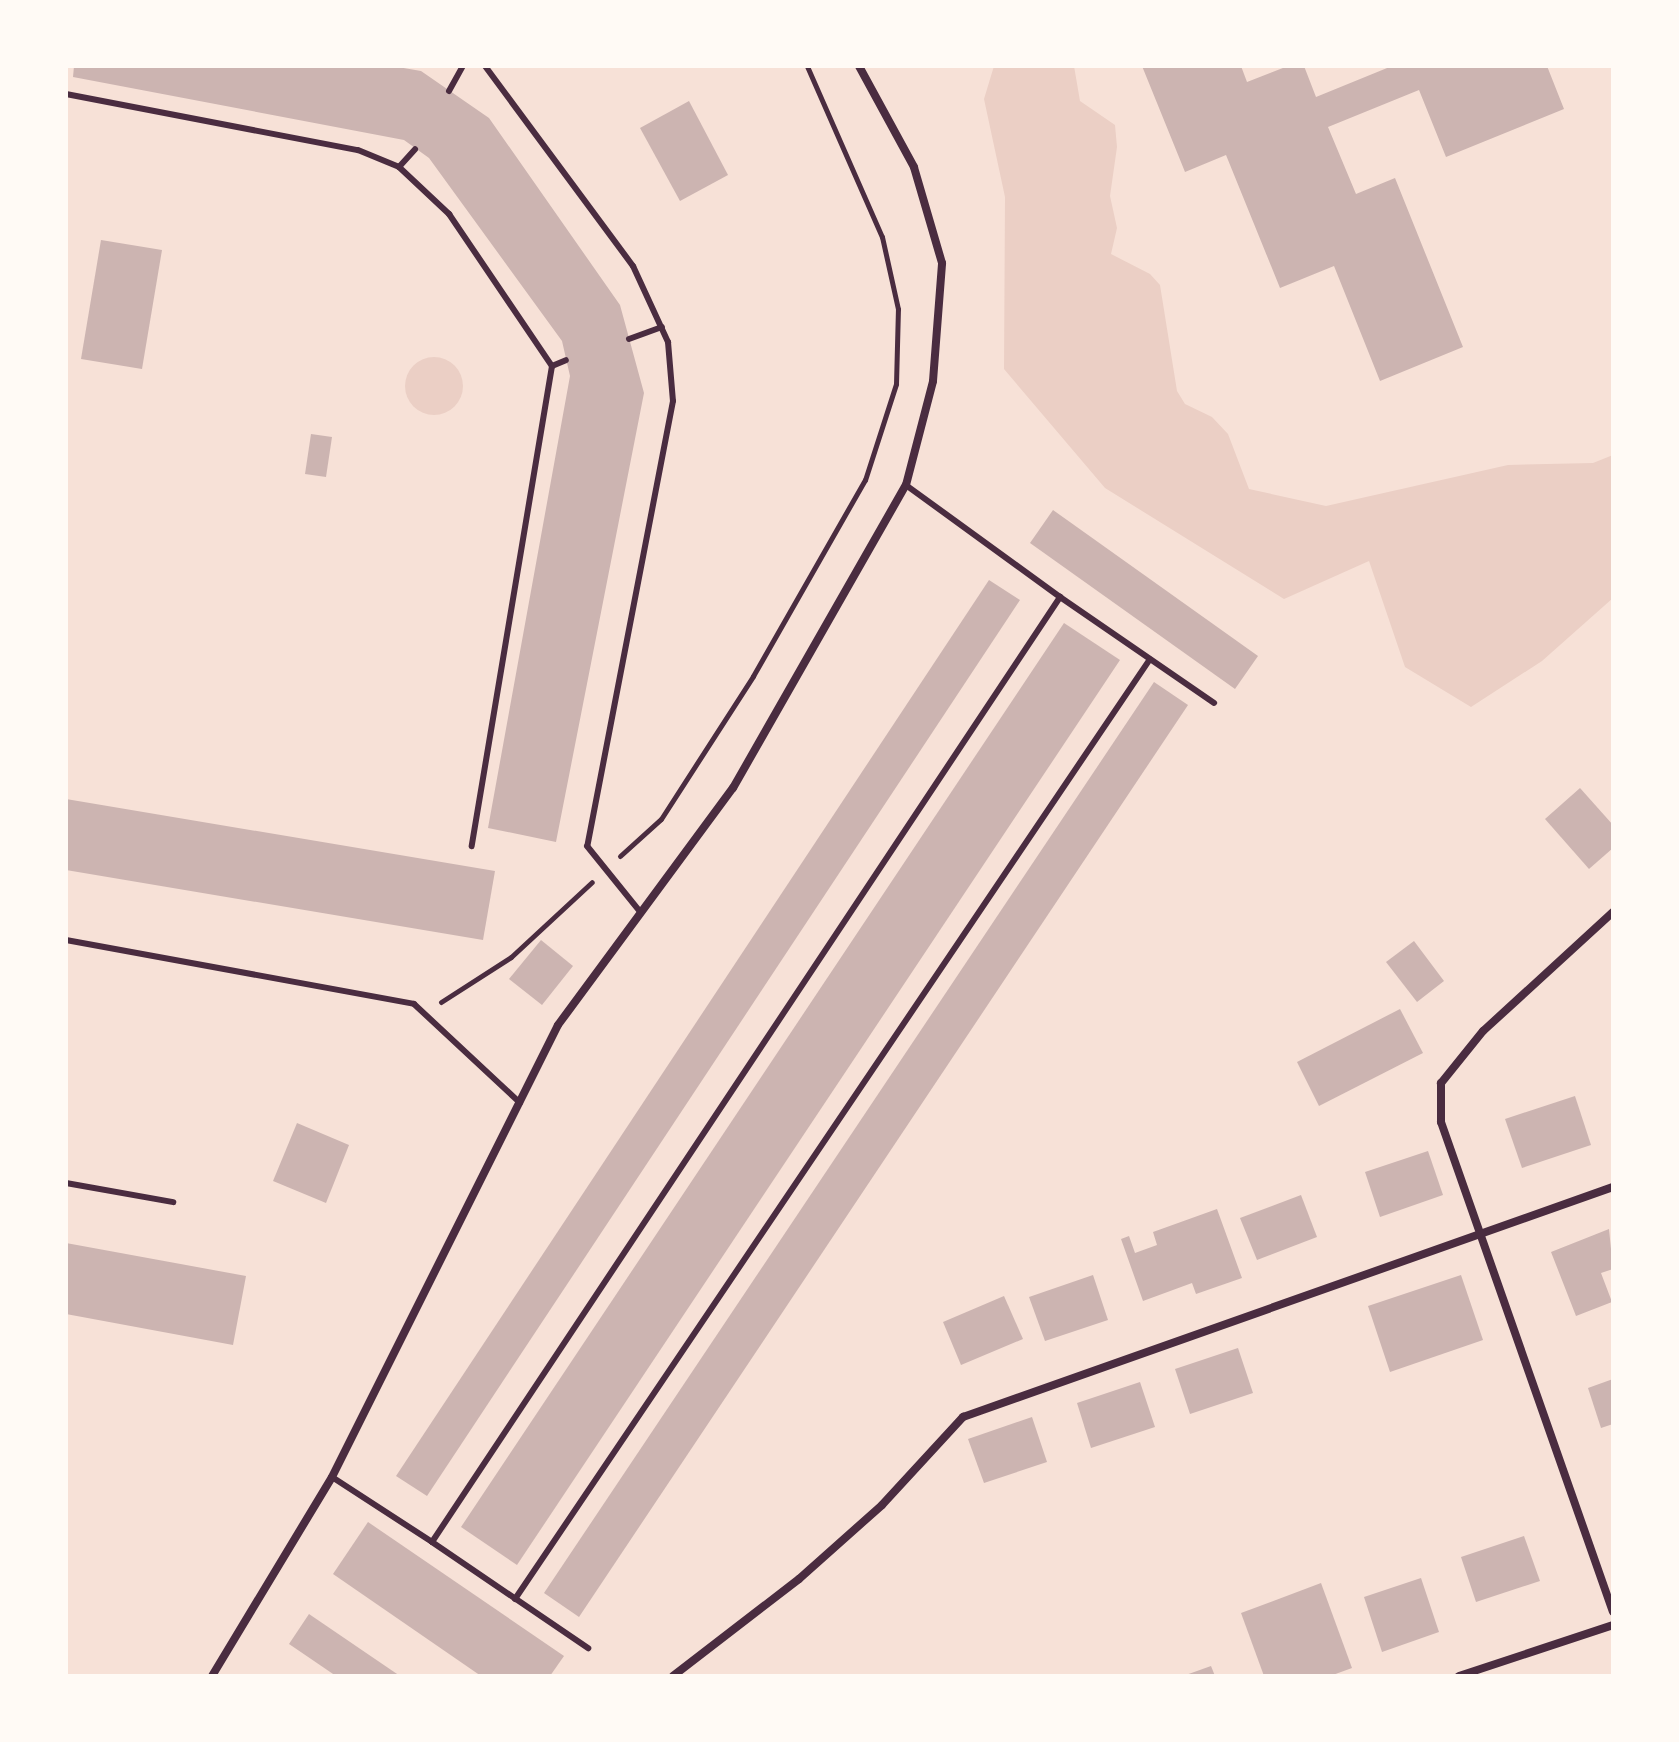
<!DOCTYPE html>
<html>
<head>
<meta charset="utf-8">
<style>
  body { margin:0 }
  #map { position:relative; width:1679px; height:1742px; overflow:hidden; background:#f7e1d7; font-family:Lato,sans-serif }
  div>[style] { position:absolute }
  .green>* { inset:0; background:#ebcfc5 }
  .round { border-radius:50% }
  .building>* { inset:0; background:#ccb4b1 }
  .path>* { height:5px; margin:-2.5px; padding:0 2.5px; transform-origin:2.5px; border-radius:2.5px; background:#4a2c40 }
  .service>* { height:6px; margin:-3px; padding:0 3px; transform-origin:3px; border-radius:3px; background:#4a2c40 }
  .minor>* { height:8px; margin:-4px; padding:0 4px; transform-origin:4px; border-radius:4px; background:#4a2c40 }
  span { translate:-50% -50%; white-space:nowrap; text-align:center; line-height:1.15; -webkit-text-stroke:8px #fffaf5; paint-order:stroke }
  .frame { position:absolute; inset:0; border:68px solid #fffaf5; pointer-events:none }
</style>
</head>
<body>
<div id="map">
  <div class="green">
    <div style="clip-path:polygon(994px 66px,1074px 66px,1080px 101px,1115px 125px,1117px 147px,1110px 196px,1117px 228px,1111px 254px,1150px 274px,1160px 285px,1177px 391px,1185px 404px,1212px 417px,1228px 434px,1249px 489px,1326px 506px,1508px 465px,1593px 463px,1613px 455px,1613px 598px,1542px 661px,1471px 707px,1405px 667px,1369px 561px,1284px 599px,1105px 488px,1004px 369px,1005px 197px,984px 99px)"></div>
    <div class="round" style="left:405px;top:357px;width:58px;height:58px"></div>
  </div>
  <div class="building">
    <div style="clip-path:polygon(74px 66px,392px 66px,421px 71px,489px 118px,620px 305px,644px 393px,556px 842px,488px 828px,570px 376px,562px 341px,429px 158px,404px 140px,73px 77px)"></div>
    <div style="clip-path:polygon(1142px 66px,1241px 66px,1247px 82px,1288px 66px,1304px 66px,1316px 97px,1392px 66px,1547px 66px,1564px 109px,1446px 157px,1419px 90px,1328px 127px,1356px 194px,1395px 178px,1463px 347px,1380px 381px,1334px 266px,1280px 288px,1226px 155px,1185px 172px)"></div>
    <div style="clip-path:polygon(689px 101px,728px 175px,680px 201px,640px 128px)"></div>
    <div style="clip-path:polygon(101px 240px,162px 250px,142px 369px,81px 359px)"></div>
    <div style="clip-path:polygon(311px 434px,332px 437px,326px 477px,305px 474px)"></div>
    <div style="clip-path:polygon(1053px 510px,1258px 656px,1235px 689px,1030px 543px)"></div>
    <div style="clip-path:polygon(989px 580px,1020px 600px,427px 1496px,396px 1476px)"></div>
    <div style="clip-path:polygon(1064px 623px,1120px 660px,517px 1565px,461px 1527px)"></div>
    <div style="clip-path:polygon(1154px 682px,1188px 705px,579px 1617px,544px 1593px)"></div>
    <div style="clip-path:polygon(1580px 788px,1613px 825px,1613px 848px,1589px 869px,1545px 819px)"></div>
    <div style="clip-path:polygon(66px 799px,495px 871px,483px 940px,66px 870px)"></div>
    <div style="clip-path:polygon(541px 940px,573px 966px,542px 1005px,509px 979px)"></div>
    <div style="clip-path:polygon(1414px 941px,1444px 981px,1417px 1002px,1386px 962px)"></div>
    <div style="clip-path:polygon(1400px 1009px,1423px 1053px,1319px 1106px,1297px 1062px)"></div>
    <div style="clip-path:polygon(1575px 1096px,1591px 1145px,1522px 1168px,1505px 1119px)"></div>
    <div style="clip-path:polygon(297px 1123px,349px 1145px,326px 1203px,273px 1181px)"></div>
    <div style="clip-path:polygon(1428px 1151px,1443px 1195px,1380px 1217px,1365px 1172px)"></div>
    <div style="clip-path:polygon(1301px 1195px,1317px 1237px,1257px 1260px,1240px 1218px)"></div>
    <div style="clip-path:polygon(1217px 1209px,1242px 1278px,1196px 1294px,1192px 1283px,1143px 1301px,1121px 1239px,1129px 1236px,1135px 1253px,1157px 1245px,1153px 1232px)"></div>
    <div style="clip-path:polygon(1609px 1229px,1613px 1269px,1601px 1273px,1612px 1302px,1576px 1316px,1551px 1252px)"></div>
    <div style="clip-path:polygon(66px 1243px,246px 1276px,233px 1345px,66px 1314px)"></div>
    <div style="clip-path:polygon(1093px 1275px,1108px 1320px,1045px 1341px,1029px 1297px)"></div>
    <div style="clip-path:polygon(1461px 1275px,1483px 1340px,1390px 1372px,1368px 1306px)"></div>
    <div style="clip-path:polygon(1004px 1296px,1023px 1339px,961px 1365px,943px 1322px)"></div>
    <div style="clip-path:polygon(1238px 1348px,1253px 1393px,1190px 1414px,1175px 1369px)"></div>
    <div style="clip-path:polygon(1613px 1379px,1613px 1424px,1601px 1428px,1588px 1388px)"></div>
    <div style="clip-path:polygon(1140px 1382px,1155px 1427px,1091px 1448px,1077px 1403px)"></div>
    <div style="clip-path:polygon(1032px 1417px,1047px 1462px,984px 1483px,968px 1439px)"></div>
    <div style="clip-path:polygon(368px 1522px,564px 1656px,550px 1676px,481px 1676px,333px 1574px)"></div>
    <div style="clip-path:polygon(1524px 1536px,1540px 1581px,1476px 1602px,1461px 1557px)"></div>
    <div style="clip-path:polygon(1421px 1578px,1439px 1632px,1382px 1652px,1364px 1597px)"></div>
    <div style="clip-path:polygon(1321px 1583px,1352px 1668px,1330px 1676px,1264px 1676px,1241px 1613px)"></div>
    <div style="clip-path:polygon(309px 1614px,400px 1676px,336px 1676px,289px 1644px)"></div>
    <div style="clip-path:polygon(1211px 1666px,1215px 1676px,1183px 1676px)"></div>
  </div>
  <div class="path">
    <div style="left:620px;top:856px;width:55px;rotate:-42.1deg"></div>
    <div style="left:661px;top:819px;width:170px;rotate:-57.2deg"></div>
    <div style="left:753px;top:676px;width:226px;rotate:-60.3deg"></div>
    <div style="left:865px;top:480px;width:101px;rotate:-72.1deg"></div>
    <div style="left:896px;top:384px;width:75px;rotate:-88.5deg"></div>
    <div style="left:898px;top:309px;width:74px;rotate:-102.5deg"></div>
    <div style="left:882px;top:237px;width:187px;rotate:-113.7deg"></div>
    <div style="left:441px;top:1002px;width:83px;rotate:-32.7deg"></div>
    <div style="left:511px;top:957px;width:110px;rotate:-42.8deg"></div>
  </div>
  <div class="service">
    <div style="left:485px;top:66px;width:249px;rotate:53.5deg"></div>
    <div style="left:633px;top:266px;width:84px;rotate:65.3deg"></div>
    <div style="left:668px;top:342px;width:59px;rotate:85.2deg"></div>
    <div style="left:673px;top:401px;width:453px;rotate:100.9deg"></div>
    <div style="left:587px;top:846px;width:86px;rotate:51.1deg"></div>
    <div style="left:449px;top:91px;width:29px;rotate:-61deg"></div>
    <div style="left:66px;top:94px;width:297px;rotate:10.9deg"></div>
    <div style="left:358px;top:150px;width:44px;rotate:22.5deg"></div>
    <div style="left:399px;top:167px;width:69px;rotate:43.2deg"></div>
    <div style="left:449px;top:214px;width:184px;rotate:55.9deg"></div>
    <div style="left:552px;top:366px;width:487px;rotate:99.5deg"></div>
    <div style="left:399px;top:167px;width:24px;rotate:-48deg"></div>
    <div style="left:629px;top:339px;width:35px;rotate:-20deg"></div>
    <div style="left:552px;top:366px;width:15px;rotate:-23deg"></div>
    <div style="left:1060px;top:597px;width:187px;rotate:34.5deg"></div>
    <div style="left:66px;top:940px;width:354px;rotate:10.4deg"></div>
    <div style="left:414px;top:1004px;width:145px;rotate:43deg"></div>
    <div style="left:66px;top:1183px;width:109px;rotate:10.1deg"></div>
    <div style="left:332px;top:1477px;width:119px;rotate:33deg"></div>
    <div style="left:432px;top:1542px;width:1135px;rotate:-56.39deg"></div>
    <div style="left:1060px;top:597px;width:190px;rotate:-144deg"></div>
    <div style="left:432px;top:1542px;width:189px;rotate:34.2deg"></div>
    <div style="left:515px;top:1599px;width:1134px;rotate:-55.96deg"></div>
  </div>
  <div class="minor">
    <div style="left:1613px;top:912px;width:176px;rotate:137.5deg"></div>
    <div style="left:1483px;top:1031px;width:67px;rotate:128.9deg"></div>
    <div style="left:1441px;top:1083px;width:39px;rotate:90deg"></div>
    <div style="left:1441px;top:1122px;width:519px;rotate:70.66deg"></div>
    <div style="left:212px;top:1676px;width:232px;rotate:-58.9deg"></div>
    <div style="left:332px;top:1477px;width:505px;rotate:-63.43deg"></div>
    <div style="left:558px;top:1025px;width:295px;rotate:-53.6deg"></div>
    <div style="left:733px;top:788px;width:349px;rotate:-60.3deg"></div>
    <div style="left:906px;top:485px;width:107px;rotate:-75.4deg"></div>
    <div style="left:933px;top:381px;width:118px;rotate:-85.6deg"></div>
    <div style="left:942px;top:263px;width:100px;rotate:-106.3deg"></div>
    <div style="left:914px;top:167px;width:115px;rotate:-118.6deg"></div>
    <div style="left:673px;top:1676px;width:159px;rotate:-37.6deg"></div>
    <div style="left:799px;top:1579px;width:111px;rotate:-41.7deg"></div>
    <div style="left:882px;top:1505px;width:120px;rotate:-47.4deg"></div>
    <div style="left:963px;top:1417px;width:689px;rotate:-19.49deg"></div>
    <div style="left:1459px;top:1676px;width:162px;rotate:-18.3deg"></div>
  </div>
  <div class="frame"></div>
</div>
</body>
</html>
